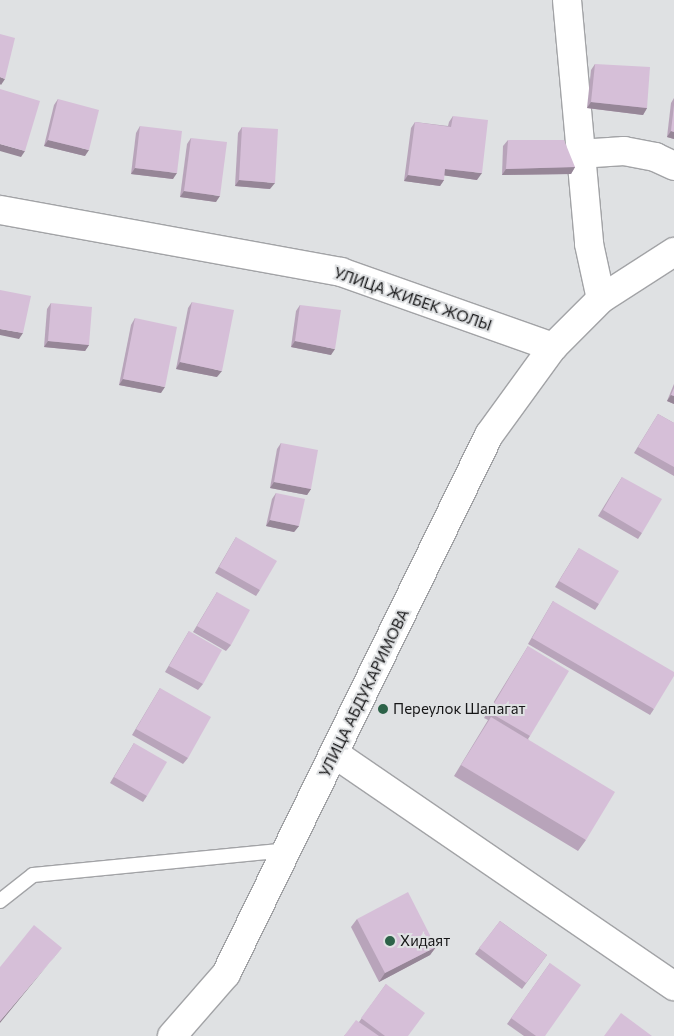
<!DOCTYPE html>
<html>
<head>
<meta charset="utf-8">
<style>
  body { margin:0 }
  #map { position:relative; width:674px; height:1036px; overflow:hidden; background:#dfe1e3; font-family:Commissioner,sans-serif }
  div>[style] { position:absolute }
  .roads { filter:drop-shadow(1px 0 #a2a3a6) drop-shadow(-1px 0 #a2a3a6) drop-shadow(0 1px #a2a3a6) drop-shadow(0 -1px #a2a3a6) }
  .lane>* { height:14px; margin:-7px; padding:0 7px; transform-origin:7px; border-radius:7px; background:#fff }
  .street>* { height:28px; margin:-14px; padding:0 14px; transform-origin:14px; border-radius:14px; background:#fff }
  .secondary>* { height:28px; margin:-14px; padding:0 14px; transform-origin:14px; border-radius:14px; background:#fff }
  .wall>* { inset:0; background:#b8a4ba }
  .shaded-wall>* { inset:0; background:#968697 }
  .building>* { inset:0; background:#d6bfd8 }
  .dots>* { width:14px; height:14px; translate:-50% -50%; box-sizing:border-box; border:2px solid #dfe1e3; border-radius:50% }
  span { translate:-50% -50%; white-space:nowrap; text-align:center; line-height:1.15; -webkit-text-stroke:4px #dfe1e3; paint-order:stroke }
  .street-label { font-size:15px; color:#161617 }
  .poi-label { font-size:15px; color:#161617 }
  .left { translate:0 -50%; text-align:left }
</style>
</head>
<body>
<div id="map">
  <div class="roads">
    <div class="lane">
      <div style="left:0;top:901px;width:42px;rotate:-38.2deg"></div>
      <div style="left:33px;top:875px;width:255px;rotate:-5.6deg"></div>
    </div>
    <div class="street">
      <div style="left:567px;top:0;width:245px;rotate:84.8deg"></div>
      <div style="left:589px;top:244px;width:56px;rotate:77.7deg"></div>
      <div style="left:579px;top:154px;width:45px;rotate:-3.8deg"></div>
      <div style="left:624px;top:151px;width:32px;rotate:11deg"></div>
      <div style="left:655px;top:157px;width:21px;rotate:25deg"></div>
      <div style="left:0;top:210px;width:347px;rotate:10.3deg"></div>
      <div style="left:341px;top:272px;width:225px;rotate:19.5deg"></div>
      <div style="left:335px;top:754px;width:411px;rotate:34.4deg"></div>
    </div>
    <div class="secondary">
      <div style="left:172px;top:1036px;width:82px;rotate:-48.9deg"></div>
      <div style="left:226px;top:974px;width:600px;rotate:-63.99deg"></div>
      <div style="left:489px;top:435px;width:109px;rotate:-54deg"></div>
      <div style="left:553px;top:347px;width:68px;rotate:-45deg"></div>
      <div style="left:601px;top:299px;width:87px;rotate:-32.8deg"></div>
    </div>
  </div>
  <div class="wall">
    <div style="clip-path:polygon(595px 64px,647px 108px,643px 115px,587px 108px,591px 70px)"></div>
    <div style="clip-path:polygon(674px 98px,674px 139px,667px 137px,671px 103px)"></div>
    <div style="clip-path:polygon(58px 99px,85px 156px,44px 146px,54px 105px)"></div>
    <div style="clip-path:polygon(453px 116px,477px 180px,444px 175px,444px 180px,440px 186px,404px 181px,411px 128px,415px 122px,448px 126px,449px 122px)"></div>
    <div style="clip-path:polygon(140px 126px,173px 179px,131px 174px,136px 133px)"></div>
    <div style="clip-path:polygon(242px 127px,270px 189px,235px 186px,238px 133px)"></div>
    <div style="clip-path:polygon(191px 138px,216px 202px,180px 197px,187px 144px)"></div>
    <div style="clip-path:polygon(508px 140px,575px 167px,571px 174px,502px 175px,503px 146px)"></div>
    <div style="clip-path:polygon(192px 302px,217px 377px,176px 369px,188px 308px)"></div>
    <div style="clip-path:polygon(51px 303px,89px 345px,85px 351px,44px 347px,47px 309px)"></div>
    <div style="clip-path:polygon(300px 305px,331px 355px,291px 347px,296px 311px)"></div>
    <div style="clip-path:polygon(135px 318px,161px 393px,119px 385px,131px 325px)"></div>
    <div style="clip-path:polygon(674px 384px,674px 404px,667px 401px)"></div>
    <div style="clip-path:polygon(658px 414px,674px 423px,674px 476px,634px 453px)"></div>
    <div style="clip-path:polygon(281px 443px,311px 489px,307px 495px,270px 488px,277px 449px)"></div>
    <div style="clip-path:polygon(622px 477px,642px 533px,638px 539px,598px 516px)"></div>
    <div style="clip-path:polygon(276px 493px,299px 526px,294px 532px,266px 526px,272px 499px)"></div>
    <div style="clip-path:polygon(236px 537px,260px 590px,256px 596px,215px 573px)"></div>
    <div style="clip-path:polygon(579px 548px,599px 604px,595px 610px,555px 587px)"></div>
    <div style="clip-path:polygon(217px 592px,231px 645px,226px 651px,193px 632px)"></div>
    <div style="clip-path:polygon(553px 601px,654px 709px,650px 715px,528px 644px)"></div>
    <div style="clip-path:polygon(189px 631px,203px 684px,198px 690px,165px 672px)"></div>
    <div style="clip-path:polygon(528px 646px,530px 736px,528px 739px,586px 840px,578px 851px,454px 776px,488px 720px,484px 718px)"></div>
    <div style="clip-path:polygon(160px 688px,188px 758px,183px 764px,132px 735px)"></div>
    <div style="clip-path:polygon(134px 743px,147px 796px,143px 802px,110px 783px)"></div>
    <div style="clip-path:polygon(357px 919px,436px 947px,430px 955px,379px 982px,351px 927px)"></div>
    <div style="clip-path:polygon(500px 921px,547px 955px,522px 989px,475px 954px)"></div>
    <div style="clip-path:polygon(550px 963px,545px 1036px,524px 1036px,507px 1024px)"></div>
    <div style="clip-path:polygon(386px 984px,408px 1036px,344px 1036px,359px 1022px)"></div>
  </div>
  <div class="shaded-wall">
    <div style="clip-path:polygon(0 77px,5px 79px,1px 85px,0 84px)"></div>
    <div style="clip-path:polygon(591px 102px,647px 108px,643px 115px,587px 108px)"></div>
    <div style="clip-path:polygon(671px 131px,674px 132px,674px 139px,667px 137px)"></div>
    <div style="clip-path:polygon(48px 140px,89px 150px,85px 156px,44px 146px)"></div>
    <div style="clip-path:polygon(0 144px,25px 151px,21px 157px,0 151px)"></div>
    <div style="clip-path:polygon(575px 167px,571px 174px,502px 175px,506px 169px)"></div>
    <div style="clip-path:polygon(135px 168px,177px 173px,173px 179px,131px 174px)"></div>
    <div style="clip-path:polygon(445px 169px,482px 173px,477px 180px,441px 175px)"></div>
    <div style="clip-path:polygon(408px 175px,444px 180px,440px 186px,404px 181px)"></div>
    <div style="clip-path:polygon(239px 180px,275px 183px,270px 189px,235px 186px)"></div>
    <div style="clip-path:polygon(184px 191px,220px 196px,216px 202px,180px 197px)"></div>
    <div style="clip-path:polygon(0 329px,23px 333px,19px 339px,0 335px)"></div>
    <div style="clip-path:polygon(48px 341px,89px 345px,85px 351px,44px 347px)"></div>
    <div style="clip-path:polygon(295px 341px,335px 349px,331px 355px,291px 347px)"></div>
    <div style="clip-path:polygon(180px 362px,222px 371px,217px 377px,176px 369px)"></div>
    <div style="clip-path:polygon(123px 379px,165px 387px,161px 393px,119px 385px)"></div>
    <div style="clip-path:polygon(671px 395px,674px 396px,674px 404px,667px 401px)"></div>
    <div style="clip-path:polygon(274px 482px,311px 489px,307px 495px,270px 488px)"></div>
    <div style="clip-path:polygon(270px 520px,299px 526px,294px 532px,266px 526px)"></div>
    <div style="clip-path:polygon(436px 947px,430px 955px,379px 982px,385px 973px)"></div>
    <div style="clip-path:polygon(62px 948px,55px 956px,0 1023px,0 1021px)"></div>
  </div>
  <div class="building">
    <div style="clip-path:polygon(0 34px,15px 38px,5px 79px,0 77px)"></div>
    <div style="clip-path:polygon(595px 64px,650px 67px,647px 108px,591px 102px)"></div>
    <div style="clip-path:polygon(0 89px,40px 101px,25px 151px,0 144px)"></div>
    <div style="clip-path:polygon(58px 99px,99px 110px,89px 150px,48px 140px)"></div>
    <div style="clip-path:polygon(674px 105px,674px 132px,671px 131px)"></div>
    <div style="clip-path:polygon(453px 116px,488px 120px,482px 173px,445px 169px,444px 180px,408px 175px,415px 122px,451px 127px)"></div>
    <div style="clip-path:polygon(140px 126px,182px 131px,177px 173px,135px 168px)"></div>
    <div style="clip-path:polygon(242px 127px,278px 129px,275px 183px,239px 180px)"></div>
    <div style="clip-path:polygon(191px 138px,227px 142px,220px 196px,184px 191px)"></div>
    <div style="clip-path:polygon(508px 140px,564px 140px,575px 167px,506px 169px)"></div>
    <div style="clip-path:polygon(0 290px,31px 296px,23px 333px,0 329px)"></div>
    <div style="clip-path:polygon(192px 302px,234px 310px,222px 371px,180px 362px)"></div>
    <div style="clip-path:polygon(51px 303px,92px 307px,89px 345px,48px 341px)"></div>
    <div style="clip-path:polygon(300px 305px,341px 310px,335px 349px,295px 341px)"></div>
    <div style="clip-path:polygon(135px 318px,177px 327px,165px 387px,123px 379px)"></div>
    <div style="clip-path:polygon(674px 388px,674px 396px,671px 395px)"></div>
    <div style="clip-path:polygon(658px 414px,674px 423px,674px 467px,638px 447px)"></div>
    <div style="clip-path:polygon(281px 443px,318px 450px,311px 489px,274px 482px)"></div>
    <div style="clip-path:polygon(622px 477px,662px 499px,642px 533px,603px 510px)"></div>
    <div style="clip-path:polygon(276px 493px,305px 499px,299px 526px,270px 520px)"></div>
    <div style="clip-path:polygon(236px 537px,277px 561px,260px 590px,219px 567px)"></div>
    <div style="clip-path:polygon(579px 548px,619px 571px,599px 604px,559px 581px)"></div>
    <div style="clip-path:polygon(217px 592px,250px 610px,231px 645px,197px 626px)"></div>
    <div style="clip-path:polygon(553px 601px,674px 672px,674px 676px,654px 709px,532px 638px)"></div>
    <div style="clip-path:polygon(189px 631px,222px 650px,203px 684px,169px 666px)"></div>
    <div style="clip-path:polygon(528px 646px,569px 671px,530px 736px,489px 712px)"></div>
    <div style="clip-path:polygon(160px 688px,211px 717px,188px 758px,136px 729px)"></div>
    <div style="clip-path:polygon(491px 717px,615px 792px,586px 840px,461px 765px)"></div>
    <div style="clip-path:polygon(134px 743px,167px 762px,147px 796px,114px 777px)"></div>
    <div style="clip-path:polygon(408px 892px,436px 947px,385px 973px,357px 919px)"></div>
    <div style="clip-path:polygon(500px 921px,547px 955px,526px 983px,479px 948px)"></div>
    <div style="clip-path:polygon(34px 925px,62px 948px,0 1021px,0 967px)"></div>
    <div style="clip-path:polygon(550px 963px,581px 985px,545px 1036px,536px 1036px,511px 1018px)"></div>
    <div style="clip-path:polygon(386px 984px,425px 1013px,408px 1036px,385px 1036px,361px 1018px)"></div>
    <div style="clip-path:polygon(621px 1013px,652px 1036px,604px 1036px)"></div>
    <div style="clip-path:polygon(356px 1020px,379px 1036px,344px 1036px)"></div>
  </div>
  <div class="dots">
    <div style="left:383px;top:709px;background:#2c6248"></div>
    <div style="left:390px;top:941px;background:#2c6248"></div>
  </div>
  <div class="street-label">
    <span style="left:413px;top:299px;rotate:19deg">УЛИЦА ЖИБЕК ЖОЛЫ</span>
    <span style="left:364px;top:693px;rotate:-64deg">УЛИЦА АБДУКАРИМОВА</span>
  </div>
  <div class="poi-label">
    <span class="left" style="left:393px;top:709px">Переулок Шапагат</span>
    <span class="left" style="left:400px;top:941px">Хидаят</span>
  </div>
</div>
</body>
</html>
